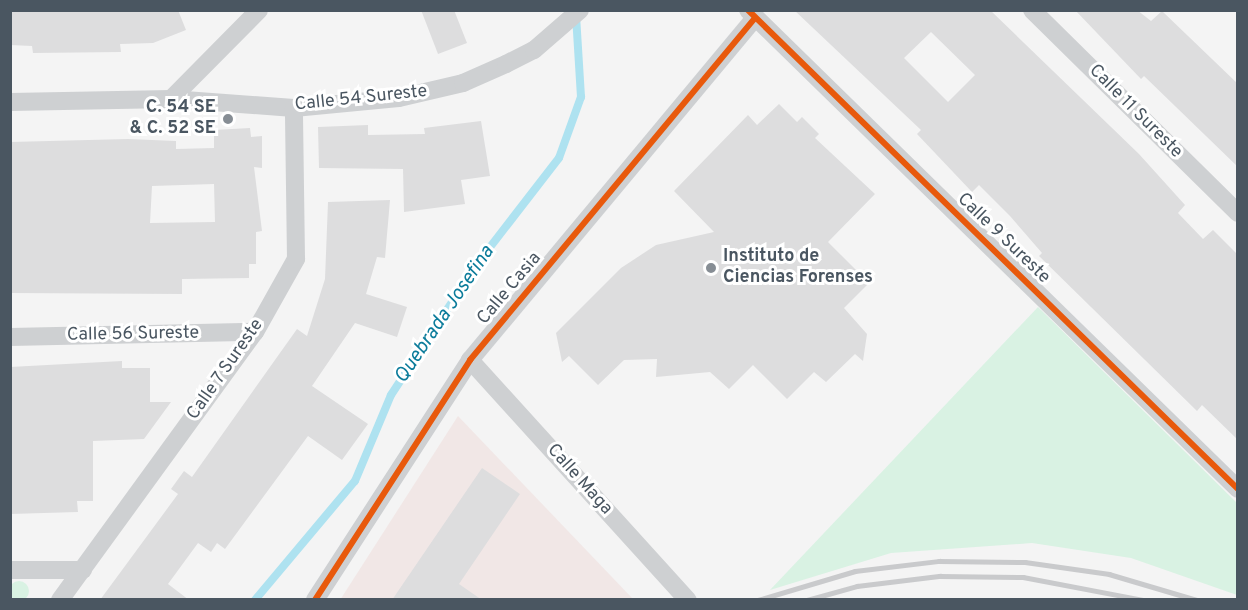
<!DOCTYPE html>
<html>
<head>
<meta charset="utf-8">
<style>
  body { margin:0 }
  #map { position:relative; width:1248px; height:610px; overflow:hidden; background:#f4f4f4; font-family:Overpass,sans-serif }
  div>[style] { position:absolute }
  .medical>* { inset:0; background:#f1e7e6 }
  .green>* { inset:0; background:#d9f2e3 }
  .round { border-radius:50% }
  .stream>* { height:8px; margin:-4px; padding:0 4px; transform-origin:4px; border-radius:4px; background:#aee2f0 }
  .building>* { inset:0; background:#ddddde }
  .minor>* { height:18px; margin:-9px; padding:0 9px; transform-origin:9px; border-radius:9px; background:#ced0d2 }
  .rail>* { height:4.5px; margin:-2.25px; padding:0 2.25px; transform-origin:2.25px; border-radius:2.25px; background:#c9cacc }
  .cycleway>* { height:6px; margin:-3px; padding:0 3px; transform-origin:3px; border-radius:3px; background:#e8590c }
  .dots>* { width:16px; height:16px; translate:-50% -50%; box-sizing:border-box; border:3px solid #fff; border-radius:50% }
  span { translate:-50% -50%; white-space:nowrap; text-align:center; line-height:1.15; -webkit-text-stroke:6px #fff; paint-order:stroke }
  .street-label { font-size:18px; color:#4a5661 }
  .poi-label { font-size:18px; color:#4a5661; font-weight:700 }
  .right { translate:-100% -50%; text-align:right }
  .left { translate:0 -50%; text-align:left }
  .water-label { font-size:20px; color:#0c7c9b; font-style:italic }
  .frame { position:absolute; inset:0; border:12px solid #4a5661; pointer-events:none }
</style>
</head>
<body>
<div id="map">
  <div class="medical">
    <div style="clip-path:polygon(458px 416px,633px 599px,340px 600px)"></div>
  </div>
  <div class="green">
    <div style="clip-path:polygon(1038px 307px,1237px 503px,1237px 595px,1131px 558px,1032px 543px,891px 553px,770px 590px)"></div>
    <div class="round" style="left:9px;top:581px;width:20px;height:20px"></div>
  </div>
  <div class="stream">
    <div style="left:255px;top:600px;width:155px;rotate:-50deg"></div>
    <div style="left:355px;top:481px;width:93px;rotate:-67.3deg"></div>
    <div style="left:391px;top:395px;width:157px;rotate:-56.7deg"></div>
    <div style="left:477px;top:264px;width:134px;rotate:-52.3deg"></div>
    <div style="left:559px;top:158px;width:65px;rotate:-70.2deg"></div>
    <div style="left:581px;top:97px;width:81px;rotate:-93.5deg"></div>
  </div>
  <div class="building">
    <div style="clip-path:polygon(10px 10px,178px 10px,186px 30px,153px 43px,120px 44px,121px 52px,33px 53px,32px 46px,10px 45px)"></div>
    <div style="clip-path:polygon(421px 10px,454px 10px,467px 43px,438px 54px)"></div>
    <div style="clip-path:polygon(evenodd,794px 10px,990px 10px,1139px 154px,1185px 205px,1178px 213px,1203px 239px,1213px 230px,1238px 255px,1238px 440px,1202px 405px,1197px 411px,1039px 256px,1042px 253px,1010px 216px,979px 185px,972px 192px,917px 134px,921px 130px,794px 10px,931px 32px,975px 75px,948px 102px,904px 58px,931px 32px)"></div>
    <div style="clip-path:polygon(1075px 10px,1137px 10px,1151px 21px,1162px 11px,1238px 84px,1238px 167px,1144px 76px,1141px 79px)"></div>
    <div style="clip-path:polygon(779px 104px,797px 122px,802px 117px,819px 134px,815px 138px,875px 194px,828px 242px,869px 283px,844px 308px,867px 334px,863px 361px,855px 354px,826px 382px,814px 372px,787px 399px,753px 365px,729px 389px,710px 372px,656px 377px,657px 359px,624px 360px,598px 385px,569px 356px,562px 362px,556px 333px,621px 268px,656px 245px,714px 232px,674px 191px,748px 115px,757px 125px)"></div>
    <div style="clip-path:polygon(481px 121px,490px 176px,461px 180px,465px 204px,404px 212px,403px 169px,319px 168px,318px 127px,368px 125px,368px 135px,425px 134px,424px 128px)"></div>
    <div style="clip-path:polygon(evenodd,250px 128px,251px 137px,262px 136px,262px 168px,254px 167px,262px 231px,256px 232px,256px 264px,249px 264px,249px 278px,182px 279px,182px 294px,10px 293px,10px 142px,128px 139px,176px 141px,176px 149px,214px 148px,214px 130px,250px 128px,214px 184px,215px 222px,150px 223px,152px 186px,214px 184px)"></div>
    <div style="clip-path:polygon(390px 200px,385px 258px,377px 257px,366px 294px,407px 307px,397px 337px,355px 323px,312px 386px,368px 424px,342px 460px,308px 436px,225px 549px,217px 543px,211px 552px,198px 543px,168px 584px,189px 600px,100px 600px,178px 494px,171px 489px,184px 471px,192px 477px,297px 329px,307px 336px,325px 279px,328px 202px)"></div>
    <div style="clip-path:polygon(122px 361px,122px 368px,150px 368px,150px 402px,171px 402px,144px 439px,93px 441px,93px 501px,77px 501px,78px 512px,10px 514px,10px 367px)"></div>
    <div style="clip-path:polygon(482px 468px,520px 494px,459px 584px,482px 600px,392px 600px)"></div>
  </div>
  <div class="minor">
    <div style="left:748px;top:10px;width:685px;rotate:44.35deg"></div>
    <div style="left:1032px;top:10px;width:289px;rotate:44.6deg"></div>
    <div style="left:171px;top:99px;width:125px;rotate:-45.3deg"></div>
    <div style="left:10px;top:102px;width:161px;rotate:-1.1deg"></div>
    <div style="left:171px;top:99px;width:123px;rotate:4.2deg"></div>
    <div style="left:294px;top:108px;width:105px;rotate:-5.4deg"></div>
    <div style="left:399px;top:98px;width:66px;rotate:-13.2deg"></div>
    <div style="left:463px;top:83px;width:47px;rotate:-23.8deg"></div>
    <div style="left:506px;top:64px;width:31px;rotate:-27deg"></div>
    <div style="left:534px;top:50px;width:61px;rotate:-41deg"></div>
    <div style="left:10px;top:337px;width:245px;rotate:-1.2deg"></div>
    <div style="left:470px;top:360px;width:324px;rotate:47.8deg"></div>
    <div style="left:10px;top:570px;width:73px"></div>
    <div style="left:60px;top:600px;width:331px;rotate:-54deg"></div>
    <div style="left:255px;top:332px;width:84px;rotate:-60.7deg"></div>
    <div style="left:296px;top:259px;width:151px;rotate:-90.8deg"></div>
    <div style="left:315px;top:600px;width:286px;rotate:-57.1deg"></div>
    <div style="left:470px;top:360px;width:445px;rotate:-50.2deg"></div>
  </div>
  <div class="rail">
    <div style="left:758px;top:600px;width:101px;rotate:-16.6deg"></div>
    <div style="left:855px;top:571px;width:85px;rotate:-6.8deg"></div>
    <div style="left:939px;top:561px;width:86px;rotate:0.7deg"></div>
    <div style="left:1025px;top:562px;width:85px;rotate:8.1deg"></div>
    <div style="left:1109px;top:574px;width:92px;rotate:16.5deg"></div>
    <div style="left:807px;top:600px;width:52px;rotate:-15.6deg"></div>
    <div style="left:857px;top:586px;width:84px;rotate:-6.9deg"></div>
    <div style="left:940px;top:576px;width:83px;rotate:0.7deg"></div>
    <div style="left:1023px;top:577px;width:123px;rotate:10.8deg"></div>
  </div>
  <div class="cycleway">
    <div style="left:748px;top:10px;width:685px;rotate:44.35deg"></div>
    <div style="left:315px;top:600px;width:286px;rotate:-57.1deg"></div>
    <div style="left:470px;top:360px;width:445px;rotate:-50.2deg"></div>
  </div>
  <div class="dots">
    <div style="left:228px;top:119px;background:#868d94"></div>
    <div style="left:711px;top:268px;background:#868d94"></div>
  </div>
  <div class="street-label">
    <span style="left:361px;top:99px;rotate:-6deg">Calle 54 Sureste</span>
    <span style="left:1135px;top:112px;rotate:45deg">Calle 11 Sureste</span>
    <span style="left:1003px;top:239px;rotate:44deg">Calle 9 Sureste</span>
    <span style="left:510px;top:289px;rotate:-50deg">Calle Casia</span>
    <span style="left:133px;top:335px;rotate:-1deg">Calle 56 Sureste</span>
    <span style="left:226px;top:370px;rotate:-55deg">Calle 7 Sureste</span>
    <span style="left:579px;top:480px;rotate:48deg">Calle Maga</span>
  </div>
  <div class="poi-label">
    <span class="right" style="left:216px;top:119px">C. 54 SE<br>&amp; C. 52 SE</span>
    <span class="left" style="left:723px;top:268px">Instituto de<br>Ciencias Forenses</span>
  </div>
  <div class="water-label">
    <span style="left:445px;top:315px;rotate:-56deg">Quebrada Josefina</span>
  </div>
  <div class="frame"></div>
</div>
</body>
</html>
